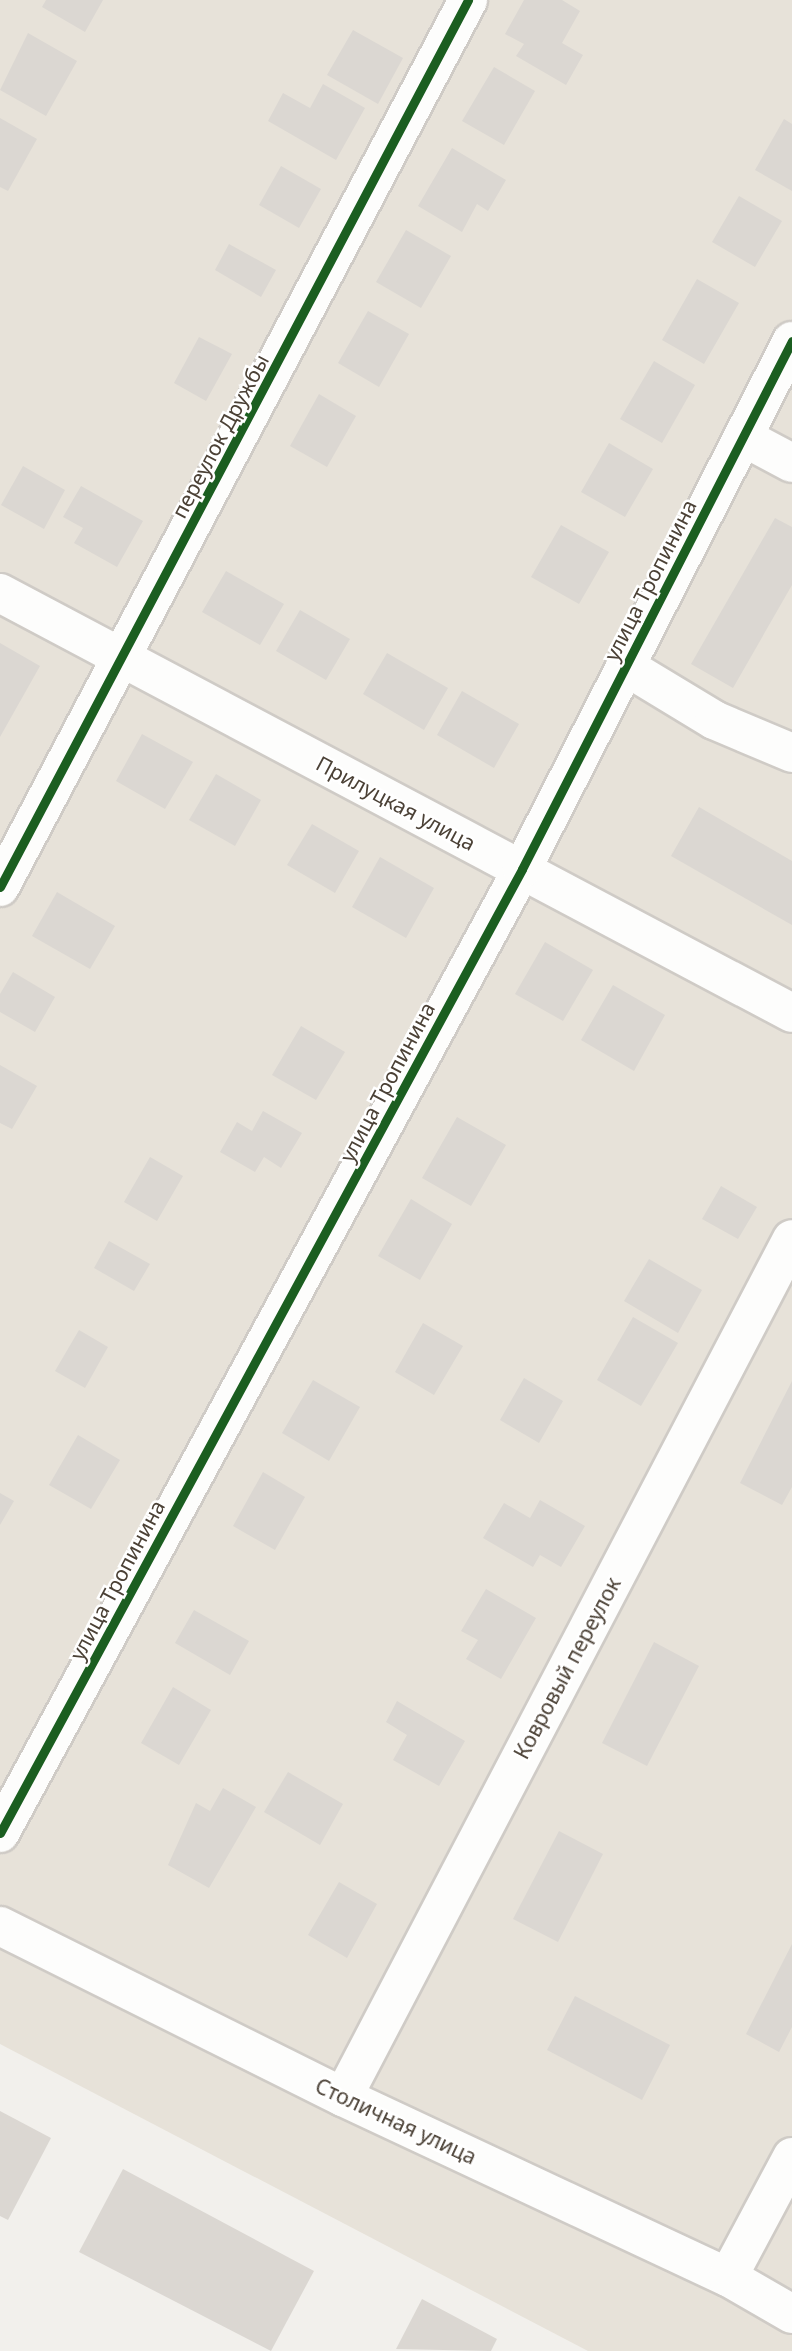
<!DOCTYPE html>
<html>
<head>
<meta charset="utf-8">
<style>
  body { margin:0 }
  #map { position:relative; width:792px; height:2351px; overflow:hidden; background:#f2f0ec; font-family:"Noto Sans",sans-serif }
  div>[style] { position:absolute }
  .residential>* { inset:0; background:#e7e2d9 }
  .building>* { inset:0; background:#dbd7d2 }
  .roads { filter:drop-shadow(2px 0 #cfcbc6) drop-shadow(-2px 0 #cfcbc6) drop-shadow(0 2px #cfcbc6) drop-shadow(0 -2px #cfcbc6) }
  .minor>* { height:38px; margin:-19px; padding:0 19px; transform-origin:19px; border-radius:19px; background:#fdfdfc }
  .cycleway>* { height:9px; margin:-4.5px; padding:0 4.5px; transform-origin:4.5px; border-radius:4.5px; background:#1b5e20 }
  span { translate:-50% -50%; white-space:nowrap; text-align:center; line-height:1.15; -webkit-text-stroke:5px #fff; paint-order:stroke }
  .street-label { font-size:21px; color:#4b4136 }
</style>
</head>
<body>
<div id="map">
  <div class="residential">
    <div style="clip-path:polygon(0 0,792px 0,792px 2351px,588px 2351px,0 2044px)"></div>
  </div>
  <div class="building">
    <div style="clip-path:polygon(46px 0,103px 0,85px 32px,42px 7px)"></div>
    <div style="clip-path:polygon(524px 0,562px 0,580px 11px,562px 43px,583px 55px,566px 85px,516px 56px,524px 44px,505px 34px)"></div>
    <div style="clip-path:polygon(353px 30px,403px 58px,378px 104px,327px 75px)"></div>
    <div style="clip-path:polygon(28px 33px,77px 61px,46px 116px,0 90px)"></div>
    <div style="clip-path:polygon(494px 67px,535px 91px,504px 145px,462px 121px)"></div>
    <div style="clip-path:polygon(323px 84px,365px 108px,336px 160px,268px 121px,283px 93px,310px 108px)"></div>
    <div style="clip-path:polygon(0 118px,37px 139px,8px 191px,0 187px)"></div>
    <div style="clip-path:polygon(784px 119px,792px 124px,792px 191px,755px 170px)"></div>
    <div style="clip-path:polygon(452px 148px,506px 180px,488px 211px,477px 204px,462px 232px,418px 206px)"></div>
    <div style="clip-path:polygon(281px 166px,321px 189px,299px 228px,259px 205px)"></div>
    <div style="clip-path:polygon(739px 196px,782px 221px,755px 267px,712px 242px)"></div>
    <div style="clip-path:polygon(406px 230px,451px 256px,421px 308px,376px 282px)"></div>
    <div style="clip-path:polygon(229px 244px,276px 270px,261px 297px,215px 270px)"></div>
    <div style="clip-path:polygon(697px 279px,739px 303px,704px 364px,662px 340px)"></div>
    <div style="clip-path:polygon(368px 311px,409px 334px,379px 387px,338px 363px)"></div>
    <div style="clip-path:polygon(199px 337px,232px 354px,206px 401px,174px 383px)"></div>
    <div style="clip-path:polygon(654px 361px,695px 385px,662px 443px,620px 419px)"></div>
    <div style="clip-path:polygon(319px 394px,356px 416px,327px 467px,290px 446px)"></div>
    <div style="clip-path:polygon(609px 443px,653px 469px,625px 517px,581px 492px)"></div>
    <div style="clip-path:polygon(23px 466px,65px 490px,44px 529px,1px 505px)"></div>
    <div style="clip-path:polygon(81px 486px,143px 521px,117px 567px,74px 543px,83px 528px,63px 517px)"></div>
    <div style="clip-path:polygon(775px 518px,792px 527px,792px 585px,733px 688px,691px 664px)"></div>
    <div style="clip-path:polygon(561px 525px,609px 552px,579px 604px,531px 577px)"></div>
    <div style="clip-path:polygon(226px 571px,284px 604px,260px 645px,202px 612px)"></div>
    <div style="clip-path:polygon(300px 610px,350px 639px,326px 680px,276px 651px)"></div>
    <div style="clip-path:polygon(0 643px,40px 666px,0 737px)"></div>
    <div style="clip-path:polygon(387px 653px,448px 688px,424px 730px,363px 694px)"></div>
    <div style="clip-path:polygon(462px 691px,519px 724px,494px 768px,437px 735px)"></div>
    <div style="clip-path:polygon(142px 734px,193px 762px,165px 809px,116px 781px)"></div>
    <div style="clip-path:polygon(216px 774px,261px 800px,235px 846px,189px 820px)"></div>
    <div style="clip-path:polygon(699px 807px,792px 861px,792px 925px,671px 856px)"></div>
    <div style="clip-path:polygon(312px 824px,359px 851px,335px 893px,287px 865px)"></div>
    <div style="clip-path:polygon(380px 857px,434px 888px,406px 938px,352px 907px)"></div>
    <div style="clip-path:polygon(57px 892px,115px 926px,90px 969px,32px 936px)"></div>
    <div style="clip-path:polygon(545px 942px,593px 970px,563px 1021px,515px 994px)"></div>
    <div style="clip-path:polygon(13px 972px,55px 997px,35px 1032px,0 1012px,0 994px)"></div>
    <div style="clip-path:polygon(613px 985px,665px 1015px,634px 1071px,581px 1040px)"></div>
    <div style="clip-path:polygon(301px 1026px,345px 1052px,316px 1100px,272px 1075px)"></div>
    <div style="clip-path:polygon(0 1065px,37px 1086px,12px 1129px,0 1123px)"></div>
    <div style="clip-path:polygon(263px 1111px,302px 1133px,281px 1168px,264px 1157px,255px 1172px,220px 1152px,237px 1122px,252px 1131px)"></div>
    <div style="clip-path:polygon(457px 1117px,506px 1145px,471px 1206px,422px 1178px)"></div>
    <div style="clip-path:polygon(150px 1157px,183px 1176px,157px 1221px,124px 1202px)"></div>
    <div style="clip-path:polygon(721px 1186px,757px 1207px,738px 1239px,702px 1219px)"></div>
    <div style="clip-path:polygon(411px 1199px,452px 1224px,420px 1280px,378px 1256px)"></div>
    <div style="clip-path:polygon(109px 1241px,150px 1264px,134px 1291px,94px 1268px)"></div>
    <div style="clip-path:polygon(649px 1259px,702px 1290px,678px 1333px,624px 1301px)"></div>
    <div style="clip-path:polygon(633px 1317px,678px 1343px,641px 1406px,597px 1380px)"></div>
    <div style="clip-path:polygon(423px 1323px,463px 1346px,434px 1395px,395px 1372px)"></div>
    <div style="clip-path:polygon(79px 1330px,108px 1347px,85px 1388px,55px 1371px)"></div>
    <div style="clip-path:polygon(524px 1378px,563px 1401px,539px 1443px,500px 1420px)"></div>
    <div style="clip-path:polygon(313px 1380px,360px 1407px,329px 1461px,282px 1433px)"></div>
    <div style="clip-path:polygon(792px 1381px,792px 1487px,782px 1505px,740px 1483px)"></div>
    <div style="clip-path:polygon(78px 1435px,120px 1460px,91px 1509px,49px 1485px)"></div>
    <div style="clip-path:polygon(263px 1472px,305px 1497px,275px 1550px,233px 1526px)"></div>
    <div style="clip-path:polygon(0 1493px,14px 1501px,0 1525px)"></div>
    <div style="clip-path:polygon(540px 1500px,585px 1526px,561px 1567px,540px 1555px,533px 1567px,483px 1538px,504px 1503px,530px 1518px)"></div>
    <div style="clip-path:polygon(486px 1589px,536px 1618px,501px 1679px,466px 1659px,478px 1640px,461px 1631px)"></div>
    <div style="clip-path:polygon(194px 1610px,249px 1641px,230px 1675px,175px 1643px)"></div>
    <div style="clip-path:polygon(654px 1642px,699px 1666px,647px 1766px,602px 1743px)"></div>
    <div style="clip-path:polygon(173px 1687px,211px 1710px,179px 1765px,141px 1743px)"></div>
    <div style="clip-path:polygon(397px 1701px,465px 1741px,439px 1786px,393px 1760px,407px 1735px,386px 1722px)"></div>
    <div style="clip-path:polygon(288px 1772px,343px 1804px,320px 1845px,264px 1812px)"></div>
    <div style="clip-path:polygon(223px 1788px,256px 1807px,209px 1888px,168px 1865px,196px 1803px,210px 1811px)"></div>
    <div style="clip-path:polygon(559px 1831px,603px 1854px,558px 1942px,513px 1919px)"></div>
    <div style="clip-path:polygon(339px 1882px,377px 1904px,347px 1958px,308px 1935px)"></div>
    <div style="clip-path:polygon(792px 1944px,792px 2027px,779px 2052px,746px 2034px)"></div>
    <div style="clip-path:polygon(575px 1996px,670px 2045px,642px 2100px,547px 2050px)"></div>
    <div style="clip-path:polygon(0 2111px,51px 2138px,8px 2220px,0 2216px)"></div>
    <div style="clip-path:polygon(123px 2169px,314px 2271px,271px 2351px,79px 2252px)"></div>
    <div style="clip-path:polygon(422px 2299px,497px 2339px,491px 2351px,396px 2349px)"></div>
  </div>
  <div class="roads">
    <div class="minor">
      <div style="left:743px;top:437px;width:55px;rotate:28deg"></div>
      <div style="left:0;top:593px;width:896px;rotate:27.94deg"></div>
      <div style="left:625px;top:666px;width:104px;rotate:31.2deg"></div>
      <div style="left:714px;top:720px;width:85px;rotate:22.9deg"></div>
      <div style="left:0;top:887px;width:1003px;rotate:-62.18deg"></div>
      <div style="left:0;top:1833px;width:1096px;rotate:-61.56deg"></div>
      <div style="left:522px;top:869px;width:593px;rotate:-62.92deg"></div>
      <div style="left:0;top:1926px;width:383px;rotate:26.5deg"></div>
      <div style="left:343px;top:2097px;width:425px;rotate:25.1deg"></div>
      <div style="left:728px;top:2277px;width:74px;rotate:30deg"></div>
      <div style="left:343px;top:2097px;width:968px;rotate:-62.38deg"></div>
      <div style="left:728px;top:2277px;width:136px;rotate:-61.9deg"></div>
    </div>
  </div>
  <div class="cycleway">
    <div style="left:0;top:887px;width:1003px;rotate:-62.18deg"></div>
    <div style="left:0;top:1833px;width:1096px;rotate:-61.56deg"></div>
    <div style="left:522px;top:869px;width:593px;rotate:-62.92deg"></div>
  </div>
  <div class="street-label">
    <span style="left:220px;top:436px;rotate:-62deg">переулок Дружбы</span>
    <span style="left:650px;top:580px;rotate:-63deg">улица Тропинина</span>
    <span style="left:396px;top:803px;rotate:28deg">Прилуцкая улица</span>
    <span style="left:387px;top:1082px;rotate:-62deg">улица Тропинина</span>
    <span style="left:117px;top:1580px;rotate:-62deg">улица Тропинина</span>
    <span style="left:567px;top:1668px;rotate:-62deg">Ковровый переулок</span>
    <span style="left:396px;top:2121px;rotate:25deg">Столичная улица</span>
  </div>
</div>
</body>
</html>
